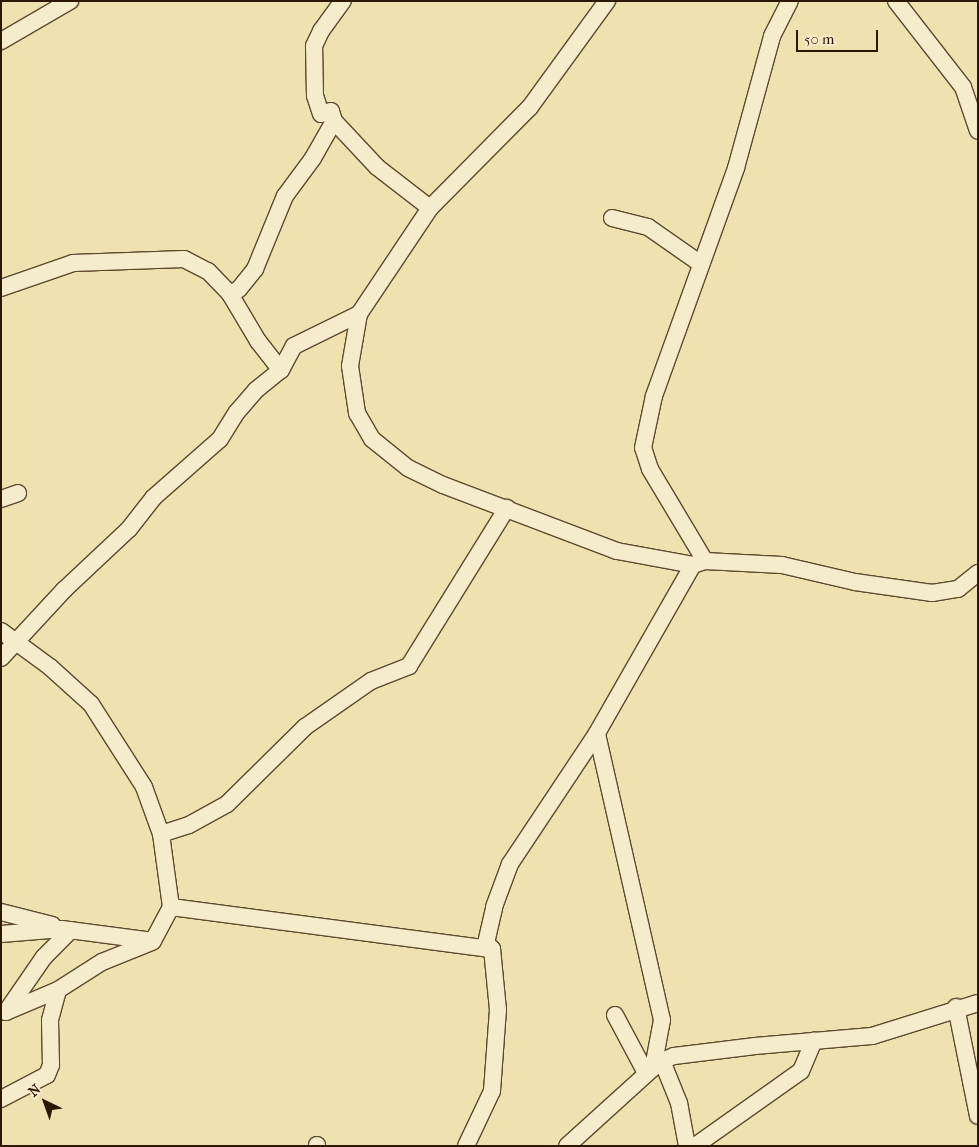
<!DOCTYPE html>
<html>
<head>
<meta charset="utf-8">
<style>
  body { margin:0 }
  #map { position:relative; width:979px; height:1147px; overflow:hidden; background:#efe2b1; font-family:"IM FELL French Canon",serif }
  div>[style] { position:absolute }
  .roads { filter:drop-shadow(1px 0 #5d4a2e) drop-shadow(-1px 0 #5d4a2e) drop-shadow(0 1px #5d4a2e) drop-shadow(0 -1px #5d4a2e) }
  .minor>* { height:16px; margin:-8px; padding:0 8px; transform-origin:8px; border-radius:8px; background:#f5eccc }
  span { translate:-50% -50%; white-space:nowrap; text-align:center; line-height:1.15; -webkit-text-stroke:4.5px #f5eccc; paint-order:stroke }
  .frame { position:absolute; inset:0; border:2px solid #2c1703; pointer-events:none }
  .north { position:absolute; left:20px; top:1077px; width:50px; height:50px; -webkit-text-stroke:4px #f5eccc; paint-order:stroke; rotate:318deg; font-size:14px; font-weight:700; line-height:20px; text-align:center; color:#2c1703 }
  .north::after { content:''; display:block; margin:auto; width:18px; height:22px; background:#2c1703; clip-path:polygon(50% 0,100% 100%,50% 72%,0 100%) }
  .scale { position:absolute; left:796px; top:30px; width:82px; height:22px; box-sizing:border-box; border:2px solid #2c1703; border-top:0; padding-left:6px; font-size:15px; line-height:18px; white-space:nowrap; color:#2c1703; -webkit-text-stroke:4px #f5eccc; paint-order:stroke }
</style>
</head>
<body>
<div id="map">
  <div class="roads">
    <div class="minor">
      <div style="left:607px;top:1px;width:131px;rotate:126deg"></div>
      <div style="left:530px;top:107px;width:142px;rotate:134.7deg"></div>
      <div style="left:430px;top:208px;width:128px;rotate:123.8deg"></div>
      <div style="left:359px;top:314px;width:53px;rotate:99.8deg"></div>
      <div style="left:350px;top:366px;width:48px;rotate:81.5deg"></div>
      <div style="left:357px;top:413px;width:30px;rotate:60deg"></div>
      <div style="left:372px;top:439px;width:46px;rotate:38.9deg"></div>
      <div style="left:408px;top:468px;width:39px;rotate:26deg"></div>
      <div style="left:443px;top:485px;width:186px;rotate:20.8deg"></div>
      <div style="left:617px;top:551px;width:77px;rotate:10.4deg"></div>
      <div style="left:896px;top:1px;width:109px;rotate:52.1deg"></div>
      <div style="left:963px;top:87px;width:46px;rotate:71.2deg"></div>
      <div style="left:1px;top:41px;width:80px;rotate:-30.1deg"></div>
      <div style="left:334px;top:121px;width:63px;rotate:46.9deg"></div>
      <div style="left:377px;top:167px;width:67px;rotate:37.7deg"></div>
      <div style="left:612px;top:218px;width:37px;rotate:14deg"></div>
      <div style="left:648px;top:227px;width:65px;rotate:34.9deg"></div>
      <div style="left:1px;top:288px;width:76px;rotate:-19.1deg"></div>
      <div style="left:73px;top:263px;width:111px;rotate:-2.1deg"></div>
      <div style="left:184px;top:259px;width:27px;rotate:27deg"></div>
      <div style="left:208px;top:271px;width:32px;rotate:46deg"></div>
      <div style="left:230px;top:294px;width:55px;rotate:59.2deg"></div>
      <div style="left:258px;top:341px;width:37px;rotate:52deg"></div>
      <div style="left:230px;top:294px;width:10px;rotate:-29deg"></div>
      <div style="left:239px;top:289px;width:26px;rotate:-51deg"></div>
      <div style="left:255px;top:269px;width:79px;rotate:-67.7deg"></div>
      <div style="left:285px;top:196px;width:47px;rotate:-53.6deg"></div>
      <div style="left:313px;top:158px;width:43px;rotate:-60.4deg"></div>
      <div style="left:334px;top:121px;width:10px;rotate:-107deg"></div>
      <div style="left:331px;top:111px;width:10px;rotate:163deg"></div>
      <div style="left:321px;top:114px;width:19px;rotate:-108deg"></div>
      <div style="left:315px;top:96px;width:50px;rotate:-91.1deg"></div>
      <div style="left:314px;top:46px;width:17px;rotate:-65deg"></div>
      <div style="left:321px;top:31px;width:37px;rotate:-54deg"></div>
      <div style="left:1px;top:499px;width:18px;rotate:-19deg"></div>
      <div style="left:705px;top:561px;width:77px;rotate:3deg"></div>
      <div style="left:782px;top:565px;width:75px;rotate:13.1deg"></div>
      <div style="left:855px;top:582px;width:78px;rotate:8.1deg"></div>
      <div style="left:932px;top:593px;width:26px;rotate:-9deg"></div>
      <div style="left:958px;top:589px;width:26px;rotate:-39deg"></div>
      <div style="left:1px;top:631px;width:61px;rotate:36.3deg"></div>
      <div style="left:50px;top:667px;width:55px;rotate:42.1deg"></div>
      <div style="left:91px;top:704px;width:98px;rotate:57.4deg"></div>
      <div style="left:144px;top:787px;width:50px;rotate:70.1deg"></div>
      <div style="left:161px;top:834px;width:74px;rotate:82.2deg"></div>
      <div style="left:171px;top:907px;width:38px;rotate:118deg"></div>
      <div style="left:153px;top:941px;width:92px;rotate:-172.5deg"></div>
      <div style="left:62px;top:929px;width:61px;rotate:175.3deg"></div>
      <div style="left:1px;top:658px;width:94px;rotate:-47.2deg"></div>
      <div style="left:65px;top:589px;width:88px;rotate:-43.2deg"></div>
      <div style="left:129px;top:529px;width:39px;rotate:-52deg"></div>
      <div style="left:153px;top:498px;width:89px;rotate:-41.4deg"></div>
      <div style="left:220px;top:439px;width:32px;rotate:-58deg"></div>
      <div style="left:237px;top:412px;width:29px;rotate:-49deg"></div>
      <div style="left:256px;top:390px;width:32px;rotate:-39deg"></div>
      <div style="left:281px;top:370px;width:27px;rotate:-62deg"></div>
      <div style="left:294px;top:346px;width:72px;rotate:-26.2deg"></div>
      <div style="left:161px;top:834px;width:29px;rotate:-18deg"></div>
      <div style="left:189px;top:825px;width:43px;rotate:-28.9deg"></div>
      <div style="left:227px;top:804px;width:110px;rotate:-44.6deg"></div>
      <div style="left:305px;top:727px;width:80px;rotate:-34.9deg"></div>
      <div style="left:371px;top:681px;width:41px;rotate:-21.5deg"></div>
      <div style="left:409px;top:666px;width:186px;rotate:-58.2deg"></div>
      <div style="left:171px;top:907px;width:324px;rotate:7.5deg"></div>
      <div style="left:1px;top:912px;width:53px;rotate:14.3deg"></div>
      <div style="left:956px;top:1007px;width:111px;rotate:78.6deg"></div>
      <div style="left:6px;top:1012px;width:56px;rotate:-22.9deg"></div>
      <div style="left:58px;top:990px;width:52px;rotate:-32.5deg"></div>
      <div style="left:102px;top:962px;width:54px;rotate:-21.8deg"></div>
      <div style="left:6px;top:1012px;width:67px;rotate:-55.4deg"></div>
      <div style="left:44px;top:957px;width:38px;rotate:-45deg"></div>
      <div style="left:615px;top:1015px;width:66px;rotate:61.9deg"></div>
      <div style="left:662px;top:1061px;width:13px;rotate:-23deg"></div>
      <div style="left:674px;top:1056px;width:82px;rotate:-7deg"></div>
      <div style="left:755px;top:1046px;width:117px;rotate:-4.9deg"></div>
      <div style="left:872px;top:1036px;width:111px;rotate:-17.3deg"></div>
      <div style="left:1px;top:1099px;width:52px;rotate:-27.6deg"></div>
      <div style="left:47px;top:1075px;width:11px;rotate:-68deg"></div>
      <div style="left:51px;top:1065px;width:45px;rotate:-91.3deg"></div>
      <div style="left:50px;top:1020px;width:31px;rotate:-75deg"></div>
      <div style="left:317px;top:1146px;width:1px;rotate:-90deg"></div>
      <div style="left:466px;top:1146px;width:61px;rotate:-64.7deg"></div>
      <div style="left:492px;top:1091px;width:81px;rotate:-85.8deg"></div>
      <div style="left:498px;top:1010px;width:61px;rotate:-95.6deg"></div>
      <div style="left:492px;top:949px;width:8px;rotate:-135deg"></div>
      <div style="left:486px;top:943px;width:37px;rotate:-77deg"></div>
      <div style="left:494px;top:907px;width:46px;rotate:-69.6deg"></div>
      <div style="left:510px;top:864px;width:157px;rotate:-56.4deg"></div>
      <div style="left:567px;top:1146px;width:116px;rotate:-42.2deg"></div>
      <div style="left:687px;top:1146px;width:44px;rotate:-100.5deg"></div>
      <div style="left:679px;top:1103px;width:45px;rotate:-112deg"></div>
      <div style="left:662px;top:1061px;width:11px;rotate:142deg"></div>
      <div style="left:653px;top:1068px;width:49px;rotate:-79.4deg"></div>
      <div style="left:662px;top:1020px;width:294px;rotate:-102.8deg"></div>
      <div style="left:597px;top:733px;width:193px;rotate:-60.3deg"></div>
      <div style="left:693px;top:565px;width:13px;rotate:-18deg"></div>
      <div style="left:705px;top:561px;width:107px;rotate:-120.9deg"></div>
      <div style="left:650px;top:469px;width:22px;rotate:-108deg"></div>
      <div style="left:643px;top:448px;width:53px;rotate:-78.1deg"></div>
      <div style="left:654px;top:396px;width:242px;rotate:-70.2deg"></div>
      <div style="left:736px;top:168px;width:137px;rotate:-74.7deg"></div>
      <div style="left:772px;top:36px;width:39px;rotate:-63deg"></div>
      <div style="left:695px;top:1146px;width:130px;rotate:-35.3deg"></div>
      <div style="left:801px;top:1071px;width:33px;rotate:-67deg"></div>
    </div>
  </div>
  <div class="frame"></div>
  <div class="north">N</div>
  <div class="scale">50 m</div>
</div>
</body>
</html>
